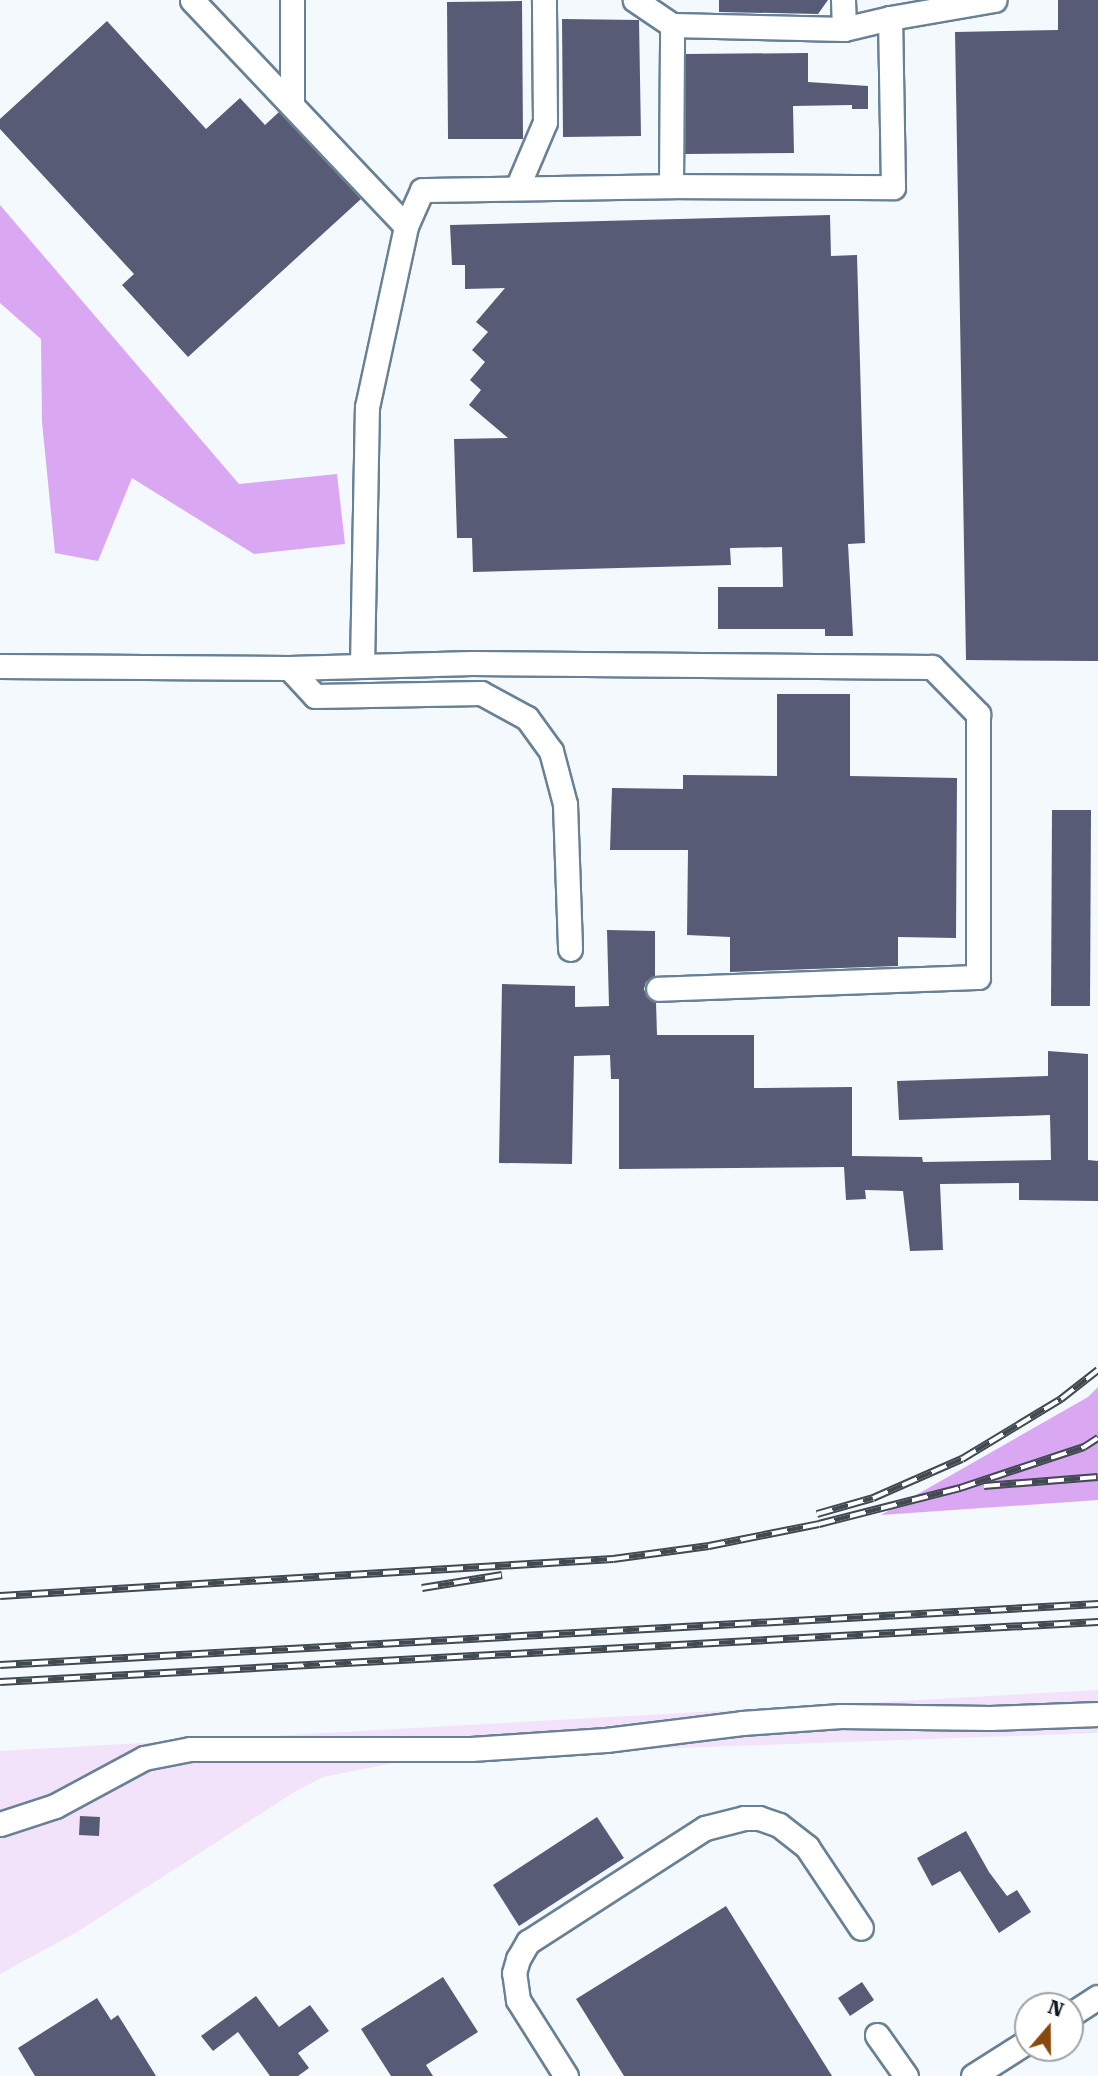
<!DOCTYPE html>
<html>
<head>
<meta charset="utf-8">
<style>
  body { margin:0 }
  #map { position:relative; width:1098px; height:2076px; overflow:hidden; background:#f4f9fe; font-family:"Roboto Serif",serif }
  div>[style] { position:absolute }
  .green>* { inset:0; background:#f2e2fa }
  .forest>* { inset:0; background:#daa8f3 }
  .building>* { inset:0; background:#585b75 }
  .roads { filter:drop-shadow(2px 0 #698195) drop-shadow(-2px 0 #698195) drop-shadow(0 2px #698195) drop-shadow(0 -2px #698195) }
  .minor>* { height:23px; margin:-11.5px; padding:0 11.5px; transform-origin:11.5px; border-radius:11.5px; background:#fff }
  .rail>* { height:8px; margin-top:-4px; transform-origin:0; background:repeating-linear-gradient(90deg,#fff 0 16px,#414951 0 32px); box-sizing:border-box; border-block:2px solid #414951 }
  span { translate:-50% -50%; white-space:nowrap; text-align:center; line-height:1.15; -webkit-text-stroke:7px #fff; paint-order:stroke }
  .north { position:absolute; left:1014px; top:1992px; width:70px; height:70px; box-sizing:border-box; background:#fff; border:2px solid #9fa2a5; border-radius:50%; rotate:20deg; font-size:19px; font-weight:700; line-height:28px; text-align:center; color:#0e171f }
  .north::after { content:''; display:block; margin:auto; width:24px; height:32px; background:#874a0b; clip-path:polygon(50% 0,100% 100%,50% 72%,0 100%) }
</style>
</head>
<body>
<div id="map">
  <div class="green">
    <div style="clip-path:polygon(1098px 1690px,1098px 1733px,423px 1757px,323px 1777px,296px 1791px,77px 1932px,0 1974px,0 1751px)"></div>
  </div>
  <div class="forest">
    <div style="clip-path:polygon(0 205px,239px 484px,337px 474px,345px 544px,254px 554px,132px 478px,98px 561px,55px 553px,42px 422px,41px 339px,0 303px)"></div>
    <div style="clip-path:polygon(1098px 1387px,1098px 1500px,881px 1515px,1088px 1397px)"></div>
  </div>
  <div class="building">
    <div style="clip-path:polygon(719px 0,828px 0,818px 14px,719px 12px)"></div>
    <div style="clip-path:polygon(1058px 0,1098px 0,1098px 661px,966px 660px,955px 32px,1058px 30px)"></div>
    <div style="clip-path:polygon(522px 1px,523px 139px,448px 139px,447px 2px)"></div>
    <div style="clip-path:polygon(562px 19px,639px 20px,641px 136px,563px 137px)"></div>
    <div style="clip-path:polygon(107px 21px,206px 129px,240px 98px,265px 125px,279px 112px,361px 199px,188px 357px,122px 285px,134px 274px,0 129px,0 119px)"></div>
    <div style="clip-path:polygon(808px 53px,808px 82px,868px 86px,868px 109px,852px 109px,852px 105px,793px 106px,794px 153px,685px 154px,686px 54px)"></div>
    <div style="clip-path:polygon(830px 215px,831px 256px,857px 255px,865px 543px,848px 544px,853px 636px,825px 636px,825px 629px,718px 629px,718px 587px,783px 587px,782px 547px,730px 548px,731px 565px,473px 572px,472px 538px,457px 538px,454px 439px,508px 438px,469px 405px,481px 390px,470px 380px,485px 362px,472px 350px,488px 332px,476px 322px,505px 288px,465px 289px,465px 265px,452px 265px,450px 225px)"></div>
    <div style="clip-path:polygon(777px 694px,850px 694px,850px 776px,957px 778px,956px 938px,898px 937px,898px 966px,730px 972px,730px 937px,687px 935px,688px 850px,610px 850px,612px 788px,683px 789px,683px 775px,777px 776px)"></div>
    <div style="clip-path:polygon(1052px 810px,1091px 810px,1090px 1006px,1051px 1006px)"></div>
    <div style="clip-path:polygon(607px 930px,655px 931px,655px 976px,646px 982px,644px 989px,647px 997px,656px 1002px,657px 1035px,754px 1035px,754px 1088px,852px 1087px,852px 1156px,922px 1157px,923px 1162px,1051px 1160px,1050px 1115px,899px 1120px,897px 1081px,1048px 1076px,1048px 1051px,1088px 1054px,1088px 1160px,1098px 1161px,1098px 1201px,1019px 1200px,1019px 1183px,940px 1184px,943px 1250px,910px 1251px,903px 1191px,865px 1190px,866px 1199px,846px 1200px,844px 1167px,619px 1169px,619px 1079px,611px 1079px,610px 1055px,574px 1056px,572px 1164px,499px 1163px,502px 984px,575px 986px,575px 1007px,609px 1006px)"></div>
    <div style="clip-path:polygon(80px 1816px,100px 1817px,99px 1836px,79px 1835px)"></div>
    <div style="clip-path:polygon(597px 1817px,624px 1858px,519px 1926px,493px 1885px)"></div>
    <div style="clip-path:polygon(966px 1831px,989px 1872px,1007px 1896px,1017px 1890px,1031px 1912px,999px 1933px,960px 1871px,932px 1886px,917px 1858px)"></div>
    <div style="clip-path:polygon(726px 1906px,832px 2076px,624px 2076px,576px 1999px)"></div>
    <div style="clip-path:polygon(443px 1977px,478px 2032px,426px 2065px,433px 2076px,391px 2076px,361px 2029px)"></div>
    <div style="clip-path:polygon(862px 1982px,874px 2000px,850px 2016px,838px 1998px)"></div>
    <div style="clip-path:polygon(256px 1996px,279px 2027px,310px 2005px,329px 2031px,298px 2053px,309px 2068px,298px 2076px,270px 2076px,238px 2032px,213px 2051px,201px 2036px)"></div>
    <div style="clip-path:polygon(97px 1998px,111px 2020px,118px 2015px,156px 2076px,35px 2076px,18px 2048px)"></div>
  </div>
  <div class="roads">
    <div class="minor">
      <div style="left:192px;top:0;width:311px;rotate:46.6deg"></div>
      <div style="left:843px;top:0;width:29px;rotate:88deg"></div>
      <div style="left:672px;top:25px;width:172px;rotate:1.3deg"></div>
      <div style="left:844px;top:29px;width:47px;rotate:-13.4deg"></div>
      <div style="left:292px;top:105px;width:105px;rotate:-90deg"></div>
      <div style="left:671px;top:186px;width:222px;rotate:0.3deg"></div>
      <div style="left:893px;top:187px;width:169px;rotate:-91deg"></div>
      <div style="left:890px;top:18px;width:106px;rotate:-9.8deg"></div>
      <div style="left:517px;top:188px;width:72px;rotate:-67deg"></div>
      <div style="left:545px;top:122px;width:122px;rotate:-90.5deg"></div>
      <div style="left:0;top:666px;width:289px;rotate:0.4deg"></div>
      <div style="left:289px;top:668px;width:183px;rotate:-1.6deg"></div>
      <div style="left:472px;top:663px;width:460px;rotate:0.5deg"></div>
      <div style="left:932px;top:667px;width:66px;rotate:45.6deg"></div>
      <div style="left:978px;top:714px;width:263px;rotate:90deg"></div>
      <div style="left:978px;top:977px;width:320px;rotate:177.9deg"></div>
      <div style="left:362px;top:666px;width:259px;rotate:-88.9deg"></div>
      <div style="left:367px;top:407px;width:185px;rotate:-77.8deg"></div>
      <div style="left:406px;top:226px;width:39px;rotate:-66deg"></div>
      <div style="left:422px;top:190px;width:249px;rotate:-0.9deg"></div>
      <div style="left:671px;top:186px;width:161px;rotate:-89.6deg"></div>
      <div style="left:672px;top:25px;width:45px;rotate:-146deg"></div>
      <div style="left:289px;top:668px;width:38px;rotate:47deg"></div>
      <div style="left:315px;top:696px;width:166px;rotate:-1deg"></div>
      <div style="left:481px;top:693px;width:52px;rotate:28.5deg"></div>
      <div style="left:527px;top:718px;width:41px;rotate:54deg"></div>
      <div style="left:551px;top:751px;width:55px;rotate:75.2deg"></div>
      <div style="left:565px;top:804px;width:145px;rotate:88deg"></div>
      <div style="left:0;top:1824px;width:58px;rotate:-18.1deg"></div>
      <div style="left:55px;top:1806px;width:101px;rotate:-28.3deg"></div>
      <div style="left:144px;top:1758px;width:47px;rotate:-11.1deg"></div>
      <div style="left:190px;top:1749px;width:281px"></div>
      <div style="left:471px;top:1749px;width:135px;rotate:-3.8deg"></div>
      <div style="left:606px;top:1740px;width:137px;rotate:-7.1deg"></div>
      <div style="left:742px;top:1723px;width:99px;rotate:-4deg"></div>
      <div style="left:841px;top:1716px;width:149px;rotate:0.8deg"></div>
      <div style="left:990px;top:1718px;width:108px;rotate:-2.1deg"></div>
      <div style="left:1070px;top:2015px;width:33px;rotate:-33deg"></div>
      <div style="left:877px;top:2035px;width:50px;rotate:54.7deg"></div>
      <div style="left:566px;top:2076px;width:90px;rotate:-122.3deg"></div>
      <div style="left:518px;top:2000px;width:27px;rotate:-98deg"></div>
      <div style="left:514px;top:1973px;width:15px;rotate:-74deg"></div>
      <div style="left:518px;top:1959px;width:20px;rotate:-60deg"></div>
      <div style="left:528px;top:1942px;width:211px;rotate:-32.8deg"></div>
      <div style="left:705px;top:1828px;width:40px;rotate:-14.4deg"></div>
      <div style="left:744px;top:1818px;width:15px"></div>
      <div style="left:759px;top:1818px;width:21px;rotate:19deg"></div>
      <div style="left:779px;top:1825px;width:36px;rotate:38deg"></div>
      <div style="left:807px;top:1847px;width:97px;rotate:56.3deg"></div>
      <div style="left:973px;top:2076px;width:65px;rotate:-32.5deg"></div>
    </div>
  </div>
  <div class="rail">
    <div style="left:984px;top:1486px;width:114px;rotate:-4.5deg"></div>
    <div style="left:817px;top:1514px;width:58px;rotate:-15.9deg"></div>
    <div style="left:873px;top:1498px;width:97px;rotate:-23.7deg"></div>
    <div style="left:962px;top:1459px;width:116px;rotate:-31.2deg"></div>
    <div style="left:1061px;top:1399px;width:47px;rotate:-38.1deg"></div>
    <div style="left:422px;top:1588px;width:81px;rotate:-9.2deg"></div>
    <div style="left:0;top:1596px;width:614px;rotate:-3.45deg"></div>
    <div style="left:613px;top:1559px;width:97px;rotate:-7.7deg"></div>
    <div style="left:709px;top:1546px;width:112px;rotate:-11.3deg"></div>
    <div style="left:819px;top:1524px;width:146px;rotate:-14.3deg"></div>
    <div style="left:960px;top:1488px;width:131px;rotate:-18.3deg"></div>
    <div style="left:1084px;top:1447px;width:17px;rotate:-33deg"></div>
    <div style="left:0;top:1665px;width:1100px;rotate:-3.18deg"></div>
    <div style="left:0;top:1682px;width:1100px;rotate:-3.13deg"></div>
  </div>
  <div class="north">N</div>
</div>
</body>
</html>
